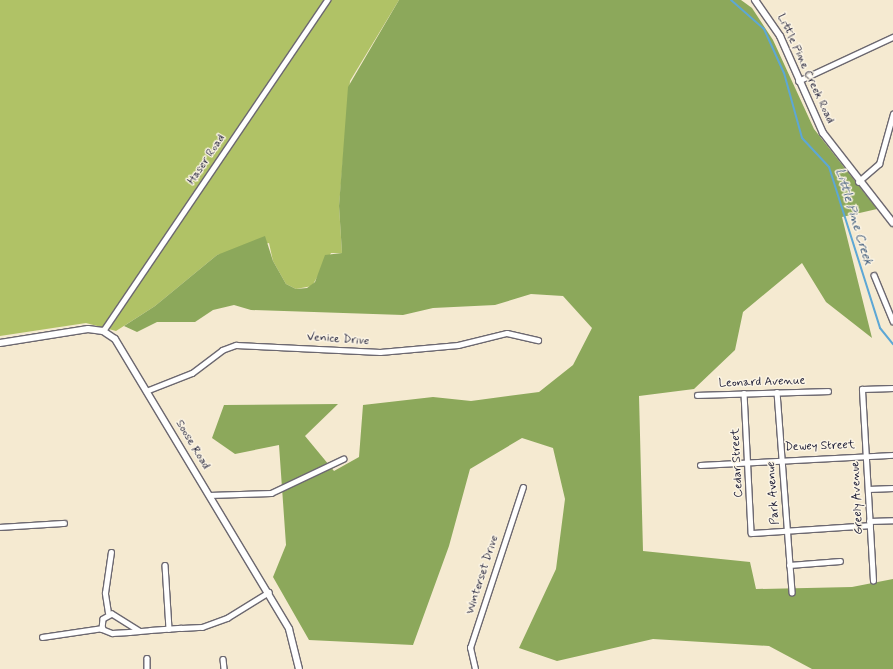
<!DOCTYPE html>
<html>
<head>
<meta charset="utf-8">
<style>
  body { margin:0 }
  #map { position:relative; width:893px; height:669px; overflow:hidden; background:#f5ead1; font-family:Mynerve,sans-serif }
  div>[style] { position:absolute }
  .green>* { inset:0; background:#b0c266 }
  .forest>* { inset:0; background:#8ca85b }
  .stream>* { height:2px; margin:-1px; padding:0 1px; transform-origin:1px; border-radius:1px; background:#5da7d5 }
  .roads { filter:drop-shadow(1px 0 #6c6870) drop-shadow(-1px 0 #6c6870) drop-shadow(0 1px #6c6870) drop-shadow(0 -1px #6c6870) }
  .minor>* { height:4.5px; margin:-2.25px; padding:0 2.25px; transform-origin:2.25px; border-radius:2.25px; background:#fff }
  .tertiary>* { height:6px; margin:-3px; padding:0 3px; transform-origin:3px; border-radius:3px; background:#fff }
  span { translate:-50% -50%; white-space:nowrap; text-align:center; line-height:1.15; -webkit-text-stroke:3px #fcf5e5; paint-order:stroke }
  .street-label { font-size:12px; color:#22223b }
  .water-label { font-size:13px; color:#3a5779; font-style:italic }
</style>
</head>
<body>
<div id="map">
  <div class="green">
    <div style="clip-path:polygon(0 0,399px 0,350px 81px,339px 206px,342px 253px,331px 253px,312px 286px,296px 289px,286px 284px,273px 261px,269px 243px,217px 255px,155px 306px,116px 331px,86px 323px,0 336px)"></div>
  </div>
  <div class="forest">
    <div style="clip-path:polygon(399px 0,741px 0,752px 8px,773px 40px,814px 129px,877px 209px,842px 217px,872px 338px,826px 302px,802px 263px,743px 312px,735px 350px,694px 389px,639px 396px,643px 551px,750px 562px,756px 589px,852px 587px,893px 579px,893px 669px,812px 669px,769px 646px,653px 639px,557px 661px,519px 648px,556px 569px,565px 499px,553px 448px,522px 438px,470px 469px,449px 546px,413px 645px,309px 640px,273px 577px,286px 545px,279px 445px,235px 454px,212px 438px,224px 405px,338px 404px,305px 436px,334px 471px,359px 457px,363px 405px,433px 397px,471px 401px,539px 392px,573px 365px,592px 328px,563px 296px,531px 294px,495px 305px,433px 308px,403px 315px,251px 310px,234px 305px,213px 310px,195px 322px,157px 322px,137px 332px,124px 326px,155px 306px,217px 255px,265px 236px,273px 261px,286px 284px,296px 289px,307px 288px,315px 282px,325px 255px,342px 253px,339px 206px,348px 87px)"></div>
  </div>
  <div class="stream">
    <div style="left:731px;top:0;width:44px;rotate:41.3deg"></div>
    <div style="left:764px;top:29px;width:48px;rotate:65.6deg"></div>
    <div style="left:784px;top:73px;width:67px;rotate:74.5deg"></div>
    <div style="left:802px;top:138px;width:40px;rotate:47deg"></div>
    <div style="left:829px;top:167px;width:169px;rotate:72.4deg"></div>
    <div style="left:880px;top:328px;width:21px;rotate:51deg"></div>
  </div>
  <div class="roads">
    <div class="minor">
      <div style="left:798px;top:81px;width:105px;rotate:-24.9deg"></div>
      <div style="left:858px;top:182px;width:28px;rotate:-41deg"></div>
      <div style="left:879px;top:164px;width:52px;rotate:-74.4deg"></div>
      <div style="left:874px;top:275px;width:50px;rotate:67.6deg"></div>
      <div style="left:103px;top:331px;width:400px;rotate:-55.9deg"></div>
      <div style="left:146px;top:391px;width:49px;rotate:-21.4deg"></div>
      <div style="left:192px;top:373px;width:38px;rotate:-37deg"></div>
      <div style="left:222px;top:350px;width:15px;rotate:-20deg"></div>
      <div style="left:236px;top:345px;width:144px;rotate:2.8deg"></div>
      <div style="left:380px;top:352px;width:78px;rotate:-5.1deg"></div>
      <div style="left:458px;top:345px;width:50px;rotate:-13.8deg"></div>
      <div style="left:507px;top:333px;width:32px;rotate:13deg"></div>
      <div style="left:777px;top:392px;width:201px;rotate:85.7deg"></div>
      <div style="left:744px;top:393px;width:140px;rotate:87.1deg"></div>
      <div style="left:751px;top:533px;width:119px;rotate:-3.8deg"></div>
      <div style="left:697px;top:395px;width:131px;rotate:-1.7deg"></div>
      <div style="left:700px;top:465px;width:193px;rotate:-3deg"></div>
      <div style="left:868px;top:489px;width:25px;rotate:-2deg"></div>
      <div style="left:209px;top:495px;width:62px;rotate:-1.8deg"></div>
      <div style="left:271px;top:493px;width:80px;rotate:-25.3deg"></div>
      <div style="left:869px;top:521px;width:24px;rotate:-2deg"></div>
      <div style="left:0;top:527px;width:64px;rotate:-3.6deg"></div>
      <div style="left:165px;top:565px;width:64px;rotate:86.4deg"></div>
      <div style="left:789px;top:565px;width:51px;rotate:-4.5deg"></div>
      <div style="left:873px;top:581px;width:192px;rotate:-93.3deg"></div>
      <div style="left:862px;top:389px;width:31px;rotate:-2deg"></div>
      <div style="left:108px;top:613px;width:20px;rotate:-99deg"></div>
      <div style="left:105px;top:593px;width:41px;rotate:-81.7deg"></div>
      <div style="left:139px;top:631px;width:32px;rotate:-148deg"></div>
      <div style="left:112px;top:614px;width:10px;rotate:151deg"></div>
      <div style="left:103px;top:619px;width:10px;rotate:96deg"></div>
      <div style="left:102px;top:629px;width:11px;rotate:22deg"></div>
      <div style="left:112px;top:633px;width:17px;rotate:-3deg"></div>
      <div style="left:129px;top:632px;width:21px;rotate:-5deg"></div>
      <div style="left:150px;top:630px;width:31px;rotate:-4deg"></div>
      <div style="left:181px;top:628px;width:21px;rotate:-3deg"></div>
      <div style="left:202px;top:627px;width:27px;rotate:-20deg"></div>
      <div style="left:227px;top:618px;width:49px;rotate:-31.8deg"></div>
      <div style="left:42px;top:637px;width:61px;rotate:-8.5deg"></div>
      <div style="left:147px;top:658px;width:11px;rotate:90deg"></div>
      <div style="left:223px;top:659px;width:10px;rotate:84deg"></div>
      <div style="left:475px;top:669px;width:22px;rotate:-103deg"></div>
      <div style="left:470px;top:648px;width:169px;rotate:-71.8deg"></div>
    </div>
    <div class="tertiary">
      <div style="left:755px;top:0;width:44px;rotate:55.2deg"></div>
      <div style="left:780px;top:36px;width:106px;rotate:66.1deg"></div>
      <div style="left:823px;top:133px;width:114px;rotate:52.1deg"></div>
      <div style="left:0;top:343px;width:89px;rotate:-9deg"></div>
      <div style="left:88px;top:329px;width:15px;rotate:8deg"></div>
      <div style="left:103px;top:331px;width:14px;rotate:34deg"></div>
      <div style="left:115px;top:339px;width:338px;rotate:59deg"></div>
      <div style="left:289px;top:629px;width:41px;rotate:76deg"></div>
    </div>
  </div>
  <div class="street-label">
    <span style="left:805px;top:69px;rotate:65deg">Little Pine Creek Road</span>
    <span style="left:207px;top:160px;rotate:-56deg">Haser Road</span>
    <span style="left:338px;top:340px;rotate:4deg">Venice Drive</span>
    <span style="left:762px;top:383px;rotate:-2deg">Leonard Avenue</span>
    <span style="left:192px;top:445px;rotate:59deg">Soose Road</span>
    <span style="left:820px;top:447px;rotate:-2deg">Dewey Street</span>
    <span style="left:738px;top:463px;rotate:-93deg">Cedar Street</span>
    <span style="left:774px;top:493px;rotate:-94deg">Park Avenue</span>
    <span style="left:858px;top:498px;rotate:-93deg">Greely Avenue</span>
    <span style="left:483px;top:575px;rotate:-72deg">Winterset Drive</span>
  </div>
  <div class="water-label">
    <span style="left:853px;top:217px;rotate:73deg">Little Pine Creek</span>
  </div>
</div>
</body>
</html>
